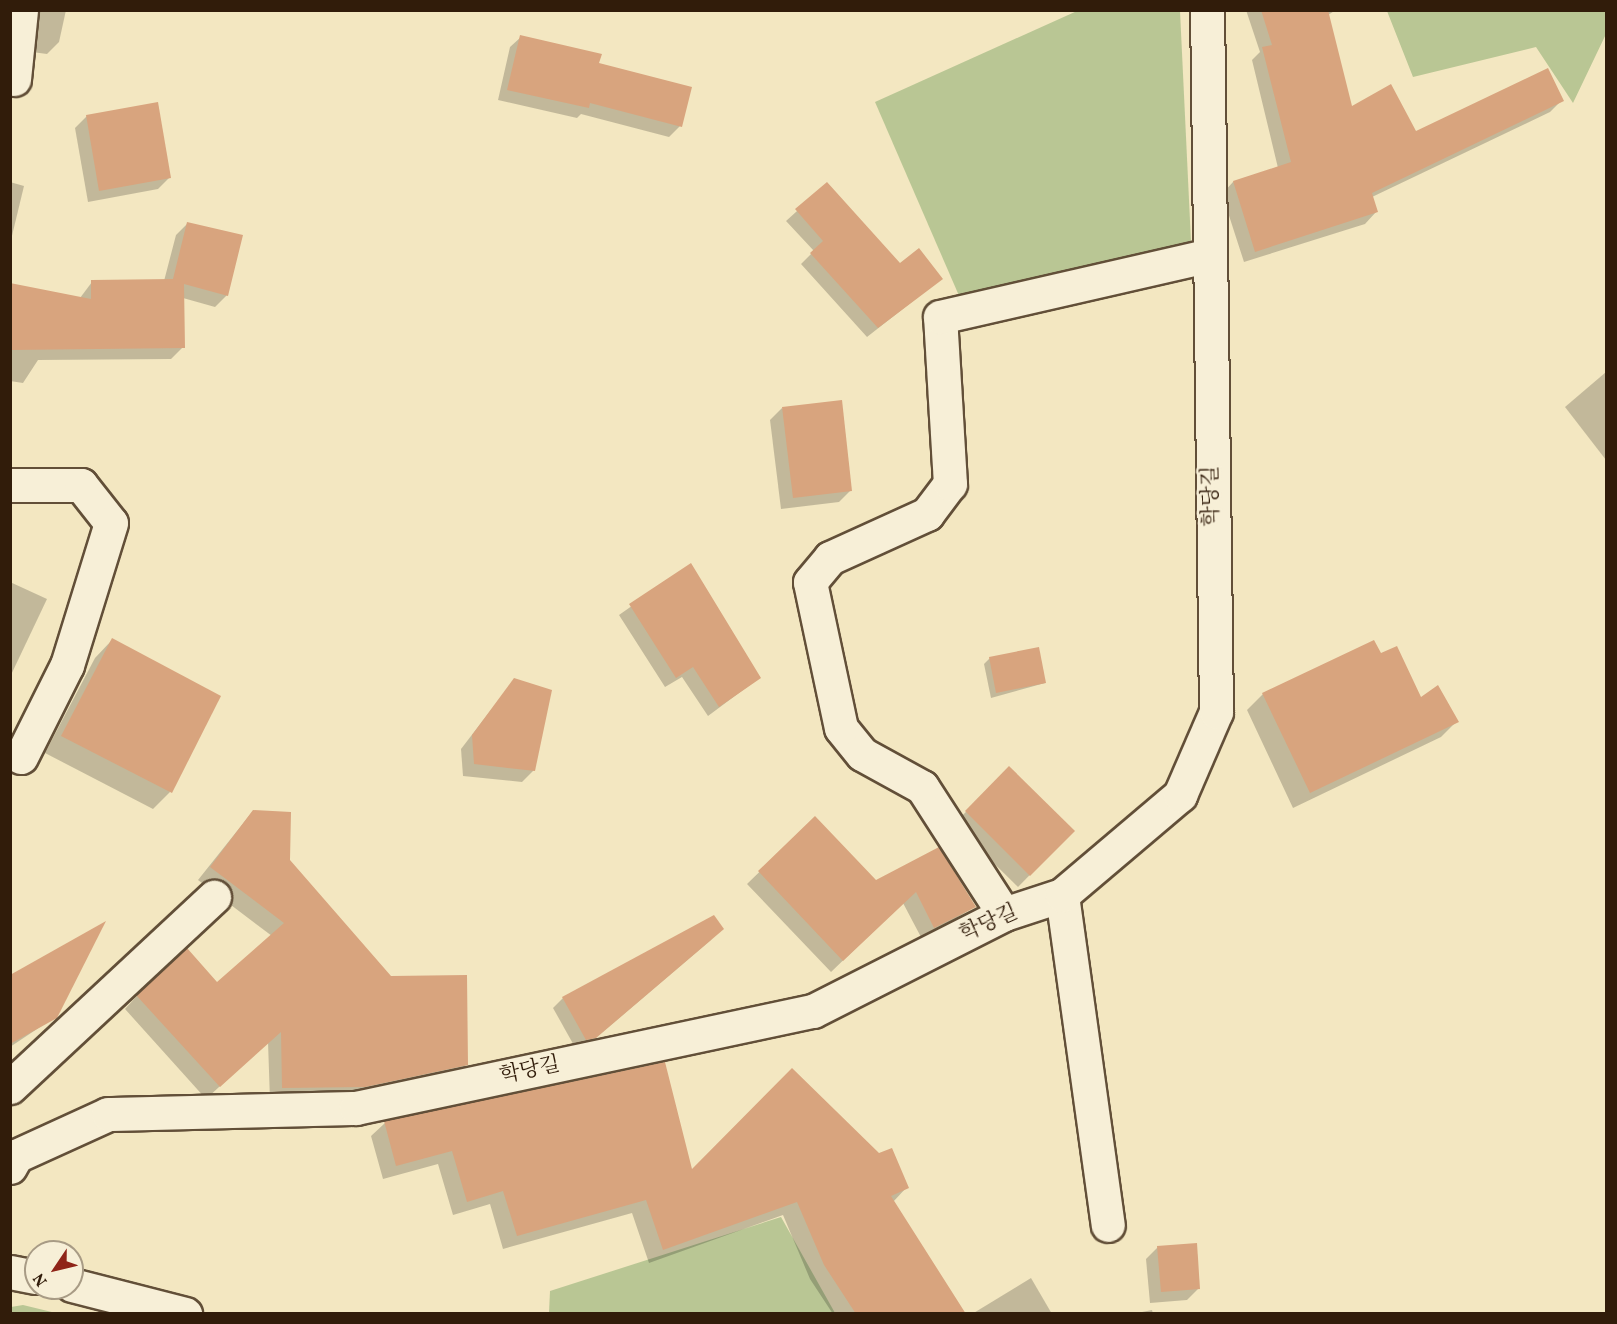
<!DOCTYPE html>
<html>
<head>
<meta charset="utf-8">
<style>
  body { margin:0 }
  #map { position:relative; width:1617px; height:1324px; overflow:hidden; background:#f3e7c1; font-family:Vollkorn,"Noto Serif KR",serif }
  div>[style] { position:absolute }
  .green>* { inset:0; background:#b9c694 }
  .shadow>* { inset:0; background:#0003 }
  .building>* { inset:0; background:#d8a47e }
  .roads { filter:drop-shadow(2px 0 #624f38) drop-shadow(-2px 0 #624f38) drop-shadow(0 2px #624f38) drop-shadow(0 -2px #624f38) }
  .street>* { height:33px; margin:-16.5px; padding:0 16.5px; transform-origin:16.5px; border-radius:16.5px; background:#f7efd7 }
  .secondary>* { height:33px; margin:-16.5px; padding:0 16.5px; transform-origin:16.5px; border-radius:16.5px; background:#f7efd7 }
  span { translate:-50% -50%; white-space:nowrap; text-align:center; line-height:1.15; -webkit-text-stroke:5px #f7efd7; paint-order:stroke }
  .street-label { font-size:21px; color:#311c0a }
  .frame { position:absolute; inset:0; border:12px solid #311c0a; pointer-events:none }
  .north { position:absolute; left:24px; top:1240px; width:60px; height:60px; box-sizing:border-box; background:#f7efd7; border:2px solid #a89b85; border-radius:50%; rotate:235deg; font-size:16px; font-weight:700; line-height:24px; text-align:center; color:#311c0a }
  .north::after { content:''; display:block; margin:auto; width:21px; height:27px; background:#8f2418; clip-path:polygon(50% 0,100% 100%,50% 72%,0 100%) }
</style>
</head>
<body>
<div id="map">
  <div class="green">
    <div style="clip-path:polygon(1077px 11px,1180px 11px,1191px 242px,960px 298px,875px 102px)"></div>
    <div style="clip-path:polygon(1387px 11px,1606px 11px,1606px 34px,1573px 103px,1536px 47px,1413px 77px)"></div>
    <div style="clip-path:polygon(781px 1217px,835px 1313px,549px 1313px,550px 1291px)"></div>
    <div style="clip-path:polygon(23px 1305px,56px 1313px,11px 1313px,11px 1307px)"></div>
  </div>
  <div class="shadow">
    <div style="clip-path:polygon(33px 10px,66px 10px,59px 42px,47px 54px,32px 52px)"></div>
    <div style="clip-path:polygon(1246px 10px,1336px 10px,1328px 15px,1351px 108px,1415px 133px,1562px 100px,1550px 112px,1372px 197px,1376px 212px,1365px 224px,1244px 262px,1222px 194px,1233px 182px,1278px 168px,1252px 60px,1260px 52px)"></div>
    <div style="clip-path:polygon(521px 37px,598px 64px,680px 126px,669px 137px,581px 114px,577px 118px,498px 100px,510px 47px)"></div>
    <div style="clip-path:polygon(87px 116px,170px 177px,158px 189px,88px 202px,75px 128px)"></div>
    <div style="clip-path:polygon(10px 182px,24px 186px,10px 244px)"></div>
    <div style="clip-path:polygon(827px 184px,899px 265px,941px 279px,867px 337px,801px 264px,814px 251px,786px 221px)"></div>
    <div style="clip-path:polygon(188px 223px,227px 295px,215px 307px,183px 298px,183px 347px,171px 359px,38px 360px,23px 383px,10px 381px,10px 285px,80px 298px,92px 282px,164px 281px,176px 235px)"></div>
    <div style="clip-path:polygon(1606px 372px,1606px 460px,1565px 407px)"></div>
    <div style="clip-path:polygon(782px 408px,851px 490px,839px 502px,781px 509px,770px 420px)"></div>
    <div style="clip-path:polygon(690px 565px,759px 678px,708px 716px,682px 677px,665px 687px,619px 615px)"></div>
    <div style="clip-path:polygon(10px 582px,47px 599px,10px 677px)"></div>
    <div style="clip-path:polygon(112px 640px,170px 792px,153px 809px,45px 753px,95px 658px)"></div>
    <div style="clip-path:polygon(1380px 655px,1420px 699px,1457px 721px,1441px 737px,1293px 808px,1247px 710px,1263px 694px)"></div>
    <div style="clip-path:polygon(990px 658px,1045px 683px,991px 698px,984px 664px)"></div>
    <div style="clip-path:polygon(514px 680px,534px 770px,522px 782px,463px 776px,461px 749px)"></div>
    <div style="clip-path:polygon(1009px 768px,1073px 831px,1018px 887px,954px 824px)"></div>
    <div style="clip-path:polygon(253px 811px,289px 861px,466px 1065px,453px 1078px,351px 1099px,270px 1101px,268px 1042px,206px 1099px,125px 1009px,137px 996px,217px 984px,272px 936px,198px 880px)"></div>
    <div style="clip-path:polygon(815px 818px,875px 882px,938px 849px,974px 907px,922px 939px,903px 903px,831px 972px,747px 884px)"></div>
    <div style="clip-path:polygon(712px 939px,585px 1047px,576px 1049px,553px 1008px,563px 998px)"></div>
    <div style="clip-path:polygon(10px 976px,55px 1017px,10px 1047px)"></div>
    <div style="clip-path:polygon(385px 1123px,691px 1172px,907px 1187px,893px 1202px,965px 1314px,833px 1314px,810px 1279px,783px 1215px,649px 1263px,632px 1213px,503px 1249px,490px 1204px,453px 1215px,438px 1164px,383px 1179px,371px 1136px)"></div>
    <div style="clip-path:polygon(1158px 1247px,1199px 1288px,1187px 1300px,1150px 1303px,1146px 1259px)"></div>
    <div style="clip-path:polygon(1031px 1278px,1052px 1314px,972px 1314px)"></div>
    <div style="clip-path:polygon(1152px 1310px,1153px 1314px,1132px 1314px)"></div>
  </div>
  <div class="building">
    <div style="clip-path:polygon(1261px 10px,1328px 10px,1352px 106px,1391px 84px,1416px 131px,1548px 68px,1564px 101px,1372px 193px,1378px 212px,1255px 252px,1233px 181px,1291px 162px,1262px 47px,1272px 45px)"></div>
    <div style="clip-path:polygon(520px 35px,602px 54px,599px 63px,692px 87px,682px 127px,590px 103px,589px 108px,507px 90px)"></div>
    <div style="clip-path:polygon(158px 102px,171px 178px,99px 191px,86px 115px)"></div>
    <div style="clip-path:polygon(827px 182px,900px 263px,919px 248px,943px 279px,878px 328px,810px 253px,823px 241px,795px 209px)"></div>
    <div style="clip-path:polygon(187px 222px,243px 235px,228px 296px,184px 284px,185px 348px,10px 350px,10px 283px,91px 299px,91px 280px,173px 279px)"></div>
    <div style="clip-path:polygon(842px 400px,852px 491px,793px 498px,782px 407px)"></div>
    <div style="clip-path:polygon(691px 563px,761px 678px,719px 707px,693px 667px,676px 678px,629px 604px)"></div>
    <div style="clip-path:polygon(112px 638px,221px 696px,172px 793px,61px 736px)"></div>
    <div style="clip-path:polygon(1374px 640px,1381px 653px,1397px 646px,1421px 697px,1438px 685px,1459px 722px,1310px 793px,1262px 693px)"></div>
    <div style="clip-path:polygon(1039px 647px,1046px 683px,996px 693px,989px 657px)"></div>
    <div style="clip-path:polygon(514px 678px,552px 690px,535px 771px,474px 764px,472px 735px)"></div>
    <div style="clip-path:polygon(1009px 766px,1075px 831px,1030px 876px,965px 811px)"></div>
    <div style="clip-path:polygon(253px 810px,291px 812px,290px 860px,391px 976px,467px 975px,468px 1065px,365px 1087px,282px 1088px,281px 1032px,220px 1087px,136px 995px,187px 948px,217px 982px,284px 923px,210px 867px)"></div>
    <div style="clip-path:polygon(815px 816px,876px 880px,939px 847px,976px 907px,934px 928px,916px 892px,843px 961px,758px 871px)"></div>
    <div style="clip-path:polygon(714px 915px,724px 929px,596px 1038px,586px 1040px,562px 997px)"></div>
    <div style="clip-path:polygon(106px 921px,57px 1018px,10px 1044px,10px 975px)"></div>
    <div style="clip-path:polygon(665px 1062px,692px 1169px,792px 1068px,879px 1153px,892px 1148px,909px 1188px,891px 1196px,966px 1314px,856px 1314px,824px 1265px,797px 1202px,663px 1250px,646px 1200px,517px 1236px,503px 1191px,467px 1202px,452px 1151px,396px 1166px,384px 1121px)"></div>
    <div style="clip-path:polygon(1197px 1243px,1200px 1289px,1161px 1292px,1157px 1246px)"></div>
  </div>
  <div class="roads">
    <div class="street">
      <div style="left:14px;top:79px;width:69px;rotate:-84.2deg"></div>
      <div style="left:10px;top:485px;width:71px"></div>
      <div style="left:81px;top:485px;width:48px;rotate:51.7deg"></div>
      <div style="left:111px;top:523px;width:149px;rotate:107.2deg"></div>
      <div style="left:67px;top:665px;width:103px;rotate:116.6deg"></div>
      <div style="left:1062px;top:895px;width:333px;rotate:82.1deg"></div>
      <div style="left:1004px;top:914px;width:151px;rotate:-122.8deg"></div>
      <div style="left:922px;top:787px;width:68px;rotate:-151.2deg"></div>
      <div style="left:862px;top:754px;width:33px;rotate:-129deg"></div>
      <div style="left:841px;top:728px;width:149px;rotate:-102deg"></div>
      <div style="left:810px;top:582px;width:31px;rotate:-50deg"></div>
      <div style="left:830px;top:558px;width:107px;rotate:-24.4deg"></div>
      <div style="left:927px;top:514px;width:38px;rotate:-53deg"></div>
      <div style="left:950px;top:484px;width:167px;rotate:-93.4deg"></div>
      <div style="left:940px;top:317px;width:274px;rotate:-12.9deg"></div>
      <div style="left:10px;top:1087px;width:279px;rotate:-43deg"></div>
      <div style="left:10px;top:1167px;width:13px;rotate:-61deg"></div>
      <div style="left:16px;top:1156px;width:101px;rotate:-24.5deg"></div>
      <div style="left:108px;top:1114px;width:248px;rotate:-1.4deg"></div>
      <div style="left:356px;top:1108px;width:467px;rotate:-12deg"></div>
      <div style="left:813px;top:1011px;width:214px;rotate:-26.9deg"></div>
      <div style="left:1004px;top:914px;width:61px;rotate:-18.1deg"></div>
      <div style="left:1062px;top:895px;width:155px;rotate:-40.3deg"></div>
      <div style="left:1180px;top:795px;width:90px;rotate:-66.6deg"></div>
      <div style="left:1216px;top:712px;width:702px;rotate:-90.73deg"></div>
    </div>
    <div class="secondary">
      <div style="left:10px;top:1272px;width:26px;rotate:11deg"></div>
      <div style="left:72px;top:1285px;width:117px;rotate:14.4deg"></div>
    </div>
  </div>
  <div class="street-label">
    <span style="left:1212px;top:496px;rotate:-91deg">학당길</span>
    <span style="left:989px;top:924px;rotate:-24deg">학당길</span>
    <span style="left:530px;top:1071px;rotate:-12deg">학당길</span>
  </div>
  <div class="frame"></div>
  <div class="north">N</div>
</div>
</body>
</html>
